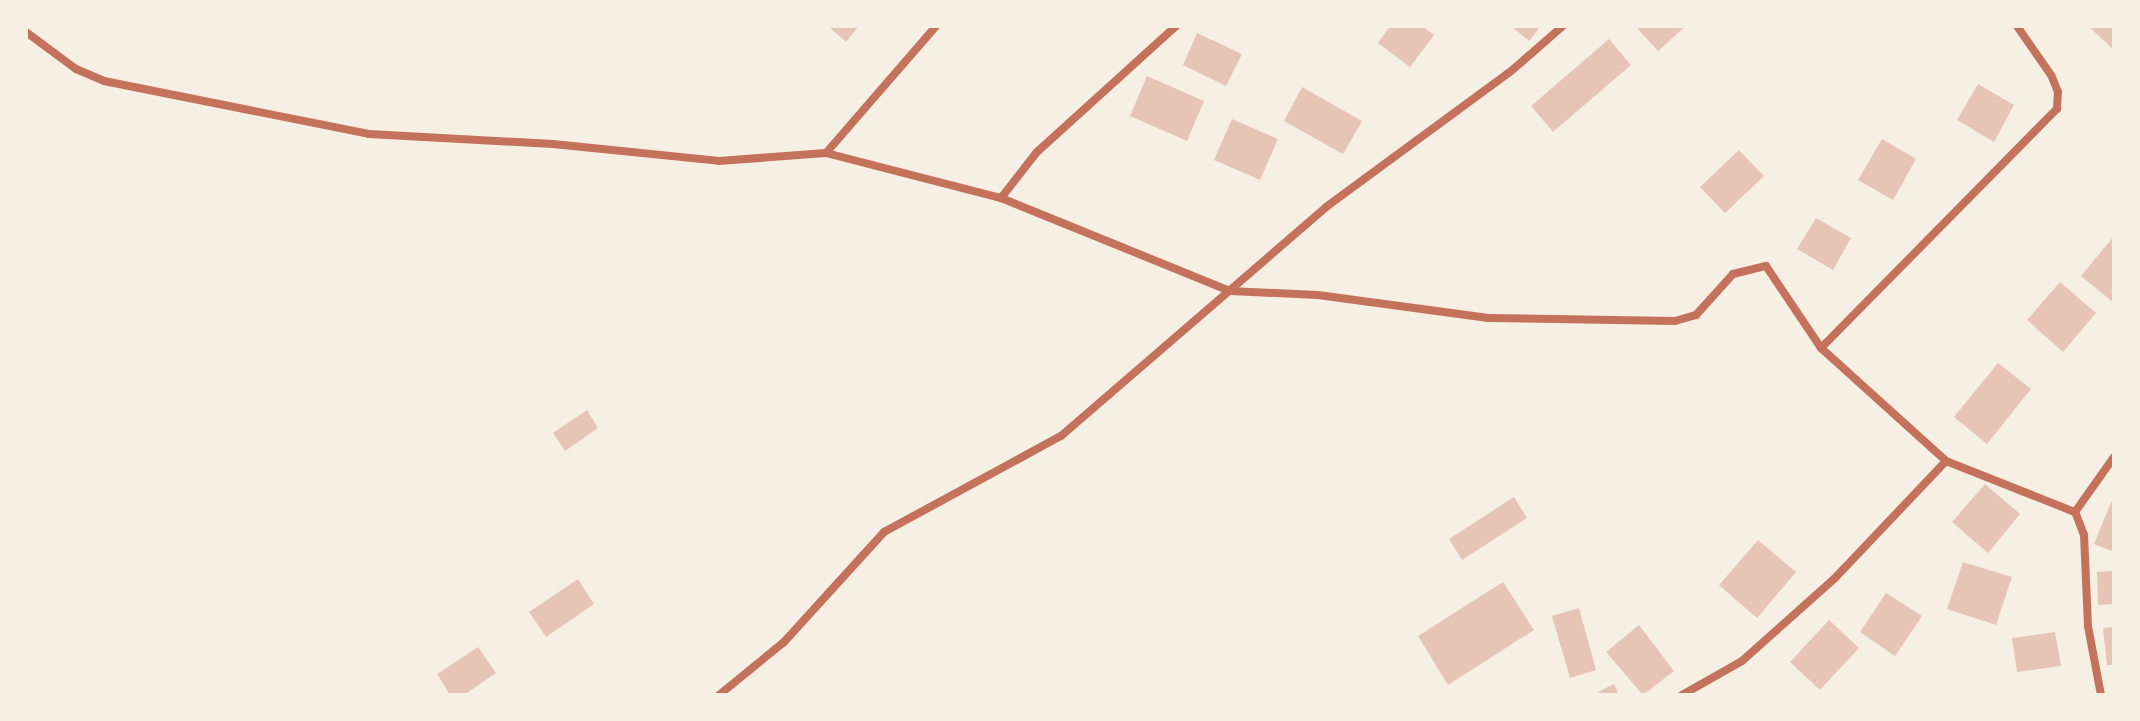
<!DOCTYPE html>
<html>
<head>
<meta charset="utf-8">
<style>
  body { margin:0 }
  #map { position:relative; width:2140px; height:721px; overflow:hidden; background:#f6efe4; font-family:Barlow,sans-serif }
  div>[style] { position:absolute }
  .building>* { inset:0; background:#e6c5b7 }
  .minor>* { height:8px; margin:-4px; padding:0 4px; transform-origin:4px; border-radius:4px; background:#c5725c }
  span { translate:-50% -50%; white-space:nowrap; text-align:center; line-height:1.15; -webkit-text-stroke:7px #f6efe4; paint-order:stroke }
  .frame { position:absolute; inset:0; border:28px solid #f6efe4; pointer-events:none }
</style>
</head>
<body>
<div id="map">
  <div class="building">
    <div style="clip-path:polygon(828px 26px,859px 26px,846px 42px)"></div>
    <div style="clip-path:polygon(1390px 26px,1422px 26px,1434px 35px,1410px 67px,1378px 43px)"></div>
    <div style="clip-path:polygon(1511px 26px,1541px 26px,1529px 41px)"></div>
    <div style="clip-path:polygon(1635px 26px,1686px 26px,1658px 51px)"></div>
    <div style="clip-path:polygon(2088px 26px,2114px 26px,2114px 50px)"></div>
    <div style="clip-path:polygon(1197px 33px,1242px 54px,1226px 86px,1183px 65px)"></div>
    <div style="clip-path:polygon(1609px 39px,1631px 65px,1553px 132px,1531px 106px)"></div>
    <div style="clip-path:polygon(1147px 76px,1204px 101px,1187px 141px,1130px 116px)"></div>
    <div style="clip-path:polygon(1978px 84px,2014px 105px,1994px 142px,1957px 120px)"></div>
    <div style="clip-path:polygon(1302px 87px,1362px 121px,1343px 154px,1284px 121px)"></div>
    <div style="clip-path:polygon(1232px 119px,1278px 139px,1260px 180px,1214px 160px)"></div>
    <div style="clip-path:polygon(1882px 139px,1916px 159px,1893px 200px,1858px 180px)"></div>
    <div style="clip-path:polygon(1739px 150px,1764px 176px,1725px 213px,1700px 187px)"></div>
    <div style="clip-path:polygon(1816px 218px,1851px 238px,1833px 270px,1797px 249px)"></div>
    <div style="clip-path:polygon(2114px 236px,2114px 303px,2081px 276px)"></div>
    <div style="clip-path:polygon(2060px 282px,2096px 313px,2063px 352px,2027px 320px)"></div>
    <div style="clip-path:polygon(1998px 363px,2031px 389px,1987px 444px,1954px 417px)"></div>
    <div style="clip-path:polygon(587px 410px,598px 428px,565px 451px,553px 433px)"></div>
    <div style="clip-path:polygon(1985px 484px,2020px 514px,1988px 553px,1952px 522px)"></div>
    <div style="clip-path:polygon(2114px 495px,2114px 552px,2094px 544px)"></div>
    <div style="clip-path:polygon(1514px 497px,1527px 518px,1462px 560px,1449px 539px)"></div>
    <div style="clip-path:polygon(1758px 540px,1796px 572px,1757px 618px,1719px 585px)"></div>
    <div style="clip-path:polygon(1963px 562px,2012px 577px,1996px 625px,1947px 609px)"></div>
    <div style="clip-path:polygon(2113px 571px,2114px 604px,2098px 605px,2097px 572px)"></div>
    <div style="clip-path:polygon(578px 579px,594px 604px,546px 637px,529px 612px)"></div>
    <div style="clip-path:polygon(1503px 582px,1534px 630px,1448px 685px,1418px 636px)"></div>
    <div style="clip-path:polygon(1886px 593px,1922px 616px,1895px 656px,1860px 632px)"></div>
    <div style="clip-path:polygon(1579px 608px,1596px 670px,1570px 678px,1552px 616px)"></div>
    <div style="clip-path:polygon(1829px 620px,1859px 648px,1820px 690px,1790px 662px)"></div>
    <div style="clip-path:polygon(1639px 625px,1674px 671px,1643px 695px,1606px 652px)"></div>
    <div style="clip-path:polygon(2114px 627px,2114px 665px,2107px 665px,2103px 628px)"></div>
    <div style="clip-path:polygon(2055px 632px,2061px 666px,2017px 672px,2012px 638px)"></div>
    <div style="clip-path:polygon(478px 647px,496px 673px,464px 695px,450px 695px,437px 674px)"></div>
    <div style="clip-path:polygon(1614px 684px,1619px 695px,1592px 695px)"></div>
  </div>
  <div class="minor">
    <div style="left:26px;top:32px;width:62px;rotate:36.5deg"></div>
    <div style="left:76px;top:69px;width:30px;rotate:23deg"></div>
    <div style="left:104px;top:81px;width:270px;rotate:11.3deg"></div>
    <div style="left:369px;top:134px;width:184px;rotate:3.1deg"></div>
    <div style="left:553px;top:144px;width:167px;rotate:5.8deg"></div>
    <div style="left:719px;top:161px;width:107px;rotate:-4.3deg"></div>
    <div style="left:826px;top:153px;width:181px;rotate:14.4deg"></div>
    <div style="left:1001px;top:198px;width:247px;rotate:22.1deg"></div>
    <div style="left:1230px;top:291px;width:88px;rotate:2.6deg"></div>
    <div style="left:1318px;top:295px;width:172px;rotate:7.7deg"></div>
    <div style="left:1488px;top:318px;width:187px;rotate:0.9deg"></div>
    <div style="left:1675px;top:321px;width:22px;rotate:-16deg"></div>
    <div style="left:1696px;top:315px;width:55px;rotate:-47.9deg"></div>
    <div style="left:1733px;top:274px;width:34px;rotate:-14deg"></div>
    <div style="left:1766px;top:266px;width:99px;rotate:56.1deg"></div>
    <div style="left:1821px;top:348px;width:169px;rotate:42.1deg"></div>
    <div style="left:1946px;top:461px;width:139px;rotate:21.6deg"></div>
    <div style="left:826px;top:153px;width:168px;rotate:-49.1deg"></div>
    <div style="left:1001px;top:198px;width:58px;rotate:-52deg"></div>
    <div style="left:1037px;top:152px;width:188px;rotate:-42.2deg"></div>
    <div style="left:1821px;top:348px;width:336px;rotate:-45.4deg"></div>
    <div style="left:2057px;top:109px;width:17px;rotate:-87deg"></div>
    <div style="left:2058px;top:92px;width:18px;rotate:-112deg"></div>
    <div style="left:2051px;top:75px;width:60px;rotate:-124.8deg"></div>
    <div style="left:719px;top:695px;width:84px;rotate:-39.2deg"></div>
    <div style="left:784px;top:642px;width:149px;rotate:-47.7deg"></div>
    <div style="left:884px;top:532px;width:201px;rotate:-28.5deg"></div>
    <div style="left:1061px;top:436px;width:350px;rotate:-40.8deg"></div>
    <div style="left:1326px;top:207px;width:228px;rotate:-36.3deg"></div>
    <div style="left:1510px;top:72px;width:70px;rotate:-41deg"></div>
    <div style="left:1682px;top:695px;width:69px;rotate:-29.5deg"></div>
    <div style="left:1742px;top:661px;width:125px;rotate:-41.7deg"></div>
    <div style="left:1835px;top:578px;width:161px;rotate:-46.5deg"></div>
    <div style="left:2101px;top:695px;width:70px;rotate:-100.7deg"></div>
    <div style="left:2088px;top:626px;width:91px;rotate:-92.5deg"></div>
    <div style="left:2084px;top:535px;width:25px;rotate:-111deg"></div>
    <div style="left:2075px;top:512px;width:67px;rotate:-54.7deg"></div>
  </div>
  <div class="frame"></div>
</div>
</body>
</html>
